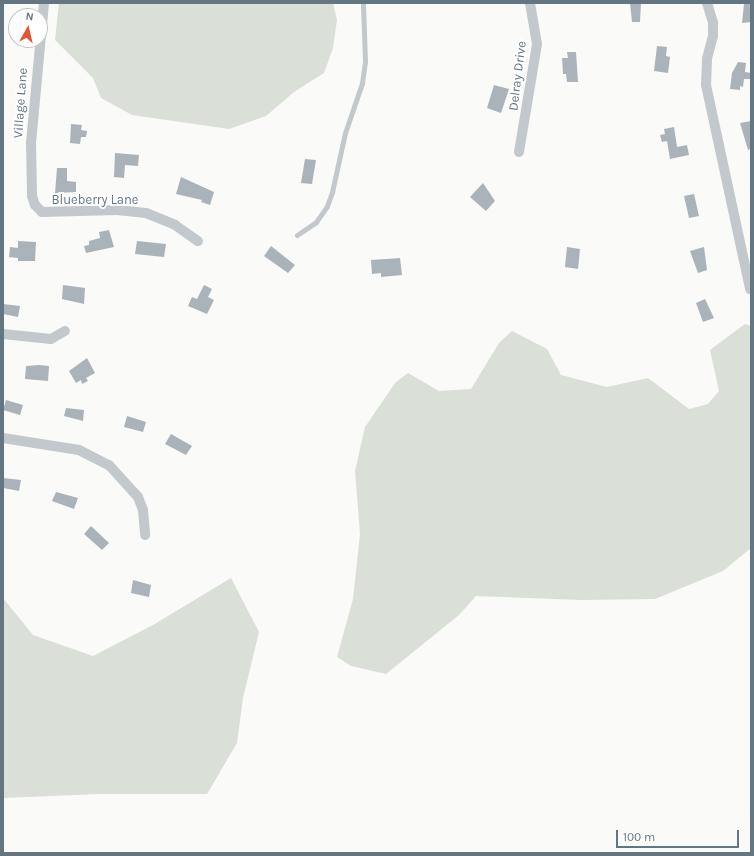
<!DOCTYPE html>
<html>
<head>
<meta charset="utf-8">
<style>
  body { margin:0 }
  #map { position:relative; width:754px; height:856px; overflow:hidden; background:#fafaf8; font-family:Karla,sans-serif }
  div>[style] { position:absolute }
  .green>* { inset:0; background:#dadfd7 }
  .building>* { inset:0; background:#aab3b9 }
  .service>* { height:5px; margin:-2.5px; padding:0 2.5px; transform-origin:2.5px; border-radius:2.5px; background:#c3c8cc }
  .minor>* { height:10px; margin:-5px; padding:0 5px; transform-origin:5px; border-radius:5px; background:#c3c8cc }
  span { translate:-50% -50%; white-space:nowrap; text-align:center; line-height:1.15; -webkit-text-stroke:4px #fff; paint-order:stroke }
  .street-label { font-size:13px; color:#657683 }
  .frame { position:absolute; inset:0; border:4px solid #657683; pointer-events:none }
  .north { position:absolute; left:8px; top:8px; width:40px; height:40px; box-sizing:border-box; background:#fff; border:1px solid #c1c8cd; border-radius:50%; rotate:8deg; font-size:11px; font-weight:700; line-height:16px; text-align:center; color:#657683 }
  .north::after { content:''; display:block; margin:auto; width:14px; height:18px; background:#e4572e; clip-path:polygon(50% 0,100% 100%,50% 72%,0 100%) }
  .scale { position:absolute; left:616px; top:830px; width:123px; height:18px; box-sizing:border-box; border:2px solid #657683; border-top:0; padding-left:5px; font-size:12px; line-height:14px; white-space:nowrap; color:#657683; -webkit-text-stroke:3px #fff; paint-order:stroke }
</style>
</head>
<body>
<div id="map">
  <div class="green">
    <div style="clip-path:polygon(59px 3px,333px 3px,337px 20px,333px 48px,324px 73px,294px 92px,266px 116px,229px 129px,132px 115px,101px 98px,93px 78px,55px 40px)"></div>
    <div style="clip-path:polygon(745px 324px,751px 326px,751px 548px,723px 571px,655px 599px,582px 600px,476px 596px,459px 615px,386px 674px,351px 666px,337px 657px,353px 599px,360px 534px,355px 471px,365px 427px,395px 383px,408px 373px,439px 391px,471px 389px,499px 343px,512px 331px,547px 349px,561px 375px,607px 387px,648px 378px,689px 409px,708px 404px,719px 391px,710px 350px)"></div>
    <div style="clip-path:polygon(231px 578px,259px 632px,243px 698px,237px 743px,207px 794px,98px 794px,3px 798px,3px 598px,33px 635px,93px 656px,153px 625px)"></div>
  </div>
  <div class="building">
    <div style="clip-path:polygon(630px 3px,641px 3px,640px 22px,632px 22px)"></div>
    <div style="clip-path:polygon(744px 4px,751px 4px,751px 22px,742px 23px)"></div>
    <div style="clip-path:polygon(657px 46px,667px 47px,666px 56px,670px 57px,668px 73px,654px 71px)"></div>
    <div style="clip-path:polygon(567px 52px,576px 52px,578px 82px,567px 82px,566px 74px,563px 74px,562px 58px,568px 58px)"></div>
    <div style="clip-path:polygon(738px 62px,746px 63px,745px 72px,751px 73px,750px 79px,744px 79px,743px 87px,740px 86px,740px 90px,730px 89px,732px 73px)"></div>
    <div style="clip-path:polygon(494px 85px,509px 89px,501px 113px,487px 108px)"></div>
    <div style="clip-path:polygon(751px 121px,751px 149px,748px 150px,740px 123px)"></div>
    <div style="clip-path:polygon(71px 124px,82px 125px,81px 130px,87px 131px,86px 137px,81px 137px,80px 144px,70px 143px)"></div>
    <div style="clip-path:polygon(674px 127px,677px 147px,687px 145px,689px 155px,670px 159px,667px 141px,662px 142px,660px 135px,665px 134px,664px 129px)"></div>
    <div style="clip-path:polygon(115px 153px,139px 155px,138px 166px,125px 165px,124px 178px,114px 177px)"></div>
    <div style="clip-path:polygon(305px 159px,316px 160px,312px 184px,301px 183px)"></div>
    <div style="clip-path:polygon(57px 168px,67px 168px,67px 181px,76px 182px,76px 192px,55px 193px)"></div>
    <div style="clip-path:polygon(181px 177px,214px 192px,210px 205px,201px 202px,202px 200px,176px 194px)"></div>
    <div style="clip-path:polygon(483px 183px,495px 201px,486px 211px,470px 197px)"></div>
    <div style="clip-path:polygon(694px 194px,699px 216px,689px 218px,684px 196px)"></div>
    <div style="clip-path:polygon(109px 230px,114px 247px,86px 253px,84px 246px,89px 245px,89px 241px,100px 238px,99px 232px)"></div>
    <div style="clip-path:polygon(18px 241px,36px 242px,35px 261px,18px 261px,18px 258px,9px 257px,10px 247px,18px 248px)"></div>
    <div style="clip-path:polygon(137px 241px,166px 244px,164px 257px,135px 254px)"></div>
    <div style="clip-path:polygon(271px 246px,295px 265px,288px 273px,264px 256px)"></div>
    <div style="clip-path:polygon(567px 247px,580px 249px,578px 269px,565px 267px)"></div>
    <div style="clip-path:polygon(704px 247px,707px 270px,698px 273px,690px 251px)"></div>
    <div style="clip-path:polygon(400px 258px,402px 275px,381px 277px,381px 273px,372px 274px,371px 260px)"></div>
    <div style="clip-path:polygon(63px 285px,85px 288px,84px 304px,62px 299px)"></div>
    <div style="clip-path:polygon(204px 285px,212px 289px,208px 297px,214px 300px,207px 314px,188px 306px,192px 297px,197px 299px)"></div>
    <div style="clip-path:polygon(705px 299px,714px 318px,703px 322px,696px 303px)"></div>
    <div style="clip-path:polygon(3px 304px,20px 306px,18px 317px,3px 314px)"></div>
    <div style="clip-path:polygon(87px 358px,95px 373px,86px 378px,88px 381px,82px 384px,81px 380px,76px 383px,69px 371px)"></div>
    <div style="clip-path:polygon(39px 365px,49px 366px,48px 381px,25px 379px,26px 366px)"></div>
    <div style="clip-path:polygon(6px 400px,23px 405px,20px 415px,3px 410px)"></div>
    <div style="clip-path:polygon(66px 408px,84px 410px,83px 421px,64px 416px)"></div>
    <div style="clip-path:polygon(127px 416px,146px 422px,143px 432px,124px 427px)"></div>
    <div style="clip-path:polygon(171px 434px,192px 446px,186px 455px,165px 444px)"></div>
    <div style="clip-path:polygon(3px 478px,21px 480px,19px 491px,3px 488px)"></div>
    <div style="clip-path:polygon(56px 492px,78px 498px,74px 509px,52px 501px)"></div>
    <div style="clip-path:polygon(91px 526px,109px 543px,102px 550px,84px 534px)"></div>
    <div style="clip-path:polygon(133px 580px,151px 585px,149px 597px,131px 593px)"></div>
  </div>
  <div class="service">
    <div style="left:297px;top:235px;width:23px;rotate:-34deg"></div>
    <div style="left:316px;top:222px;width:19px;rotate:-55deg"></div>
    <div style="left:327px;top:206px;width:15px;rotate:-70deg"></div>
    <div style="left:332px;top:192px;width:60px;rotate:-77.6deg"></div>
    <div style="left:345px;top:133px;width:53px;rotate:-71.2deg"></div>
    <div style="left:362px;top:83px;width:22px;rotate:-82deg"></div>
    <div style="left:365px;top:61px;width:58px;rotate:-92deg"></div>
  </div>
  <div class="minor">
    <div style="left:44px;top:3px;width:140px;rotate:95.3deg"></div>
    <div style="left:31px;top:142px;width:54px;rotate:88.9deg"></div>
    <div style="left:32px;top:196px;width:9px;rotate:72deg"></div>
    <div style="left:35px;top:205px;width:10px;rotate:45deg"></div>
    <div style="left:42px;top:212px;width:75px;rotate:-1.5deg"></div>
    <div style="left:117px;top:210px;width:29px;rotate:6deg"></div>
    <div style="left:146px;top:213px;width:31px;rotate:22deg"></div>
    <div style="left:175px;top:225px;width:28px;rotate:35deg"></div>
    <div style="left:707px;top:3px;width:21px;rotate:73deg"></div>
    <div style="left:713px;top:23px;width:13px;rotate:90deg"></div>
    <div style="left:713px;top:36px;width:24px;rotate:105deg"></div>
    <div style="left:707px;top:59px;width:26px;rotate:92deg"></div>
    <div style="left:706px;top:85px;width:209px;rotate:77.8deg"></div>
    <div style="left:519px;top:152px;width:109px;rotate:-80.5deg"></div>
    <div style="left:537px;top:44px;width:42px;rotate:-99.7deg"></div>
    <div style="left:3px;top:334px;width:48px;rotate:5.9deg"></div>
    <div style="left:51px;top:339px;width:16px;rotate:-30deg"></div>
    <div style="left:3px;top:438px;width:77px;rotate:9deg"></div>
    <div style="left:79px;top:450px;width:34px;rotate:27deg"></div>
    <div style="left:109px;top:465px;width:43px;rotate:47.8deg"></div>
    <div style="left:138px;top:497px;width:14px;rotate:69deg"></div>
    <div style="left:143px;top:510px;width:25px;rotate:85deg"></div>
  </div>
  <div class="street-label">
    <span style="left:518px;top:76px;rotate:-83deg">Delray Drive</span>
    <span style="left:21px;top:103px;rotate:-86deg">Village Lane</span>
    <span style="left:95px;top:200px">Blueberry Lane</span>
  </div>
  <div class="frame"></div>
  <div class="north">N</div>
  <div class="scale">100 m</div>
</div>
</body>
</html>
